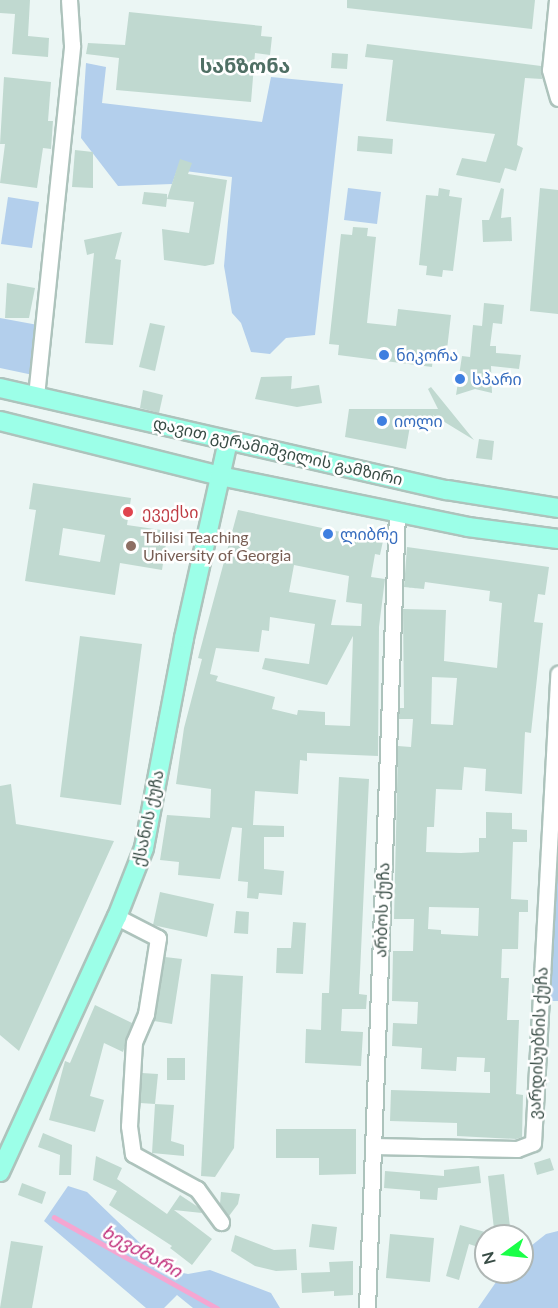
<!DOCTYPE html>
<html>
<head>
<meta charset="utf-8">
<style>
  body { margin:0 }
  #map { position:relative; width:558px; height:1308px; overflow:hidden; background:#ebf6f4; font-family:Lato,"Noto Sans Georgian",sans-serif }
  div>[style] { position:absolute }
  .green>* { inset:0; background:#b3cfec }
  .stream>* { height:4.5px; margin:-2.25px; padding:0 2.25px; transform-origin:2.25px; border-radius:2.25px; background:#f5a6d1 }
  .building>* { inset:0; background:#c0d9d0 }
  .roads { filter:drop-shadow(2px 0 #adc3bc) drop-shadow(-2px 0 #adc3bc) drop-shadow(0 2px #adc3bc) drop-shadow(0 -2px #adc3bc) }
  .minor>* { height:15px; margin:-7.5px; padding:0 7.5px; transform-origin:7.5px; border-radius:7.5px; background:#fff }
  .major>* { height:18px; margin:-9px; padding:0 9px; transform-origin:9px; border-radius:9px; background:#9cffe8 }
  .dots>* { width:16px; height:16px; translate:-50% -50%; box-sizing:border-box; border:3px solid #fff; border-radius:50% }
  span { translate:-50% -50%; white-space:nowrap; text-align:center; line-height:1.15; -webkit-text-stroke:5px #fff; paint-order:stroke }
  .shop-label { font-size:16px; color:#366cbe }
  .left { translate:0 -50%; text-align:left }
  .street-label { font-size:16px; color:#384c45 }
  .health-label { font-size:16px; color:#be3a42 }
  .education-label { font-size:16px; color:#785e54 }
  .water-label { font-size:18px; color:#bf2a78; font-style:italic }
  .quarter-label { font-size:20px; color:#4f6f64; font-weight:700 }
  .north { position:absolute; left:474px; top:1224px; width:60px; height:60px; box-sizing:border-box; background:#fff; border:2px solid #afb7b5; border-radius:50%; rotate:255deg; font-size:16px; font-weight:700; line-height:24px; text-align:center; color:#384c45 }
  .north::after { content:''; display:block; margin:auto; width:21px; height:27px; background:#1aff48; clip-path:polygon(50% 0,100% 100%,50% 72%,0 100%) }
</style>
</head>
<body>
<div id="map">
  <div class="green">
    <div style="clip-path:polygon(86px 63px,106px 67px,102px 103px,262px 122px,271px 77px,343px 84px,315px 335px,286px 338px,270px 354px,251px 352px,241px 323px,232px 313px,224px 266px,232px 177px,177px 170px,172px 184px,118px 186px,81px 138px)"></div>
    <div style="clip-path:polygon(348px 188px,381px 192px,377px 224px,344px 220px)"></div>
    <div style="clip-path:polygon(8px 197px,39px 202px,32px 248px,1px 244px)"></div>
    <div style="clip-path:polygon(0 318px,38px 325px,33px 375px,0 368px)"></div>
    <div style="clip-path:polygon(553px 871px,558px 871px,558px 1001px,549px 1001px)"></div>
    <div style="clip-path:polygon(68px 1186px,87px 1192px,168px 1270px,188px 1274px,210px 1270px,271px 1293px,280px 1308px,193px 1308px,177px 1295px,164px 1308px,146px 1308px,44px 1221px)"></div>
    <div style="clip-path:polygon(558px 1231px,558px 1308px,478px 1308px,503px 1272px,522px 1272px,522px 1253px,546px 1234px)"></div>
  </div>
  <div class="stream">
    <div style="left:54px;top:1217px;width:187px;rotate:29.2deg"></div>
  </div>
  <div class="building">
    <div style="clip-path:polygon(0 0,30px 0,28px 36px,49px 38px,48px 57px,12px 54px,15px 14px,0 13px)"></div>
    <div style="clip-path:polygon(347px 0,535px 0,532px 29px,347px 8px)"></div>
    <div style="clip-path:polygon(129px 12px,262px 26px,261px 36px,272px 37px,270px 55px,255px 53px,251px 102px,116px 90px,119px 58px,86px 54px,88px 43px,125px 45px)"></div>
    <div style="clip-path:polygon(367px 44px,541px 66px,542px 79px,525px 78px,517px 145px,523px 148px,516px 171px,505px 168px,500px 183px,456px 175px,462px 158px,486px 162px,495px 134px,386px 121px,393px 60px,365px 57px)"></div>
    <div style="clip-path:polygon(332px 53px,348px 54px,347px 69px,331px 68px)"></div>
    <div style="clip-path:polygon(4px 77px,51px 82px,48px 121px,53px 121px,51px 149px,43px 148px,37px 188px,0 183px,5px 144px,0 144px)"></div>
    <div style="clip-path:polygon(358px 136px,393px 139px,392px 154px,357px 151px)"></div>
    <div style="clip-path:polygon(75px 150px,93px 152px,93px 188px,72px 187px)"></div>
    <div style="clip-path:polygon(180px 159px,192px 163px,188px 174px,227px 180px,214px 264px,205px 266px,164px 260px,162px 229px,189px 233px,194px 202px,167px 199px,166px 207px,142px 204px,144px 192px,167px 194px,167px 199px)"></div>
    <div style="clip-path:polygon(439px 188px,450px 190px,449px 196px,462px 198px,453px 271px,443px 270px,442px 277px,426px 275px,427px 266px,419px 265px,426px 195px,438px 196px)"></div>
    <div style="clip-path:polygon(501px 188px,504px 189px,501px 218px,511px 217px,512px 241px,483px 242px,482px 220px,489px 220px)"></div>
    <div style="clip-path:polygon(540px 188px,558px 190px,558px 314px,530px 311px)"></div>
    <div style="clip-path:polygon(353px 227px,368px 228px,367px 236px,376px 237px,367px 323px,396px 326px,398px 309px,451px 315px,446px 358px,433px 357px,432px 367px,338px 355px,339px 345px,329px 344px,341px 234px,352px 235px)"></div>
    <div style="clip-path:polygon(122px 232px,115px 259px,121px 260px,113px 345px,85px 343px,94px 253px,87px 255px,84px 240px)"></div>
    <div style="clip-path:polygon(7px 283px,35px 288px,29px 318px,5px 318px)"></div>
    <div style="clip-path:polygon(484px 303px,504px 305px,502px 324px,493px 323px,490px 346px,496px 346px,496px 353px,521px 355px,519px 369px,491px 366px,492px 393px,475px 389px,456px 395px,462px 356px,470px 357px,473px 325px,482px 326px)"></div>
    <div style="clip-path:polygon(150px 323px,165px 326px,155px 371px,139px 367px)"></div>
    <div style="clip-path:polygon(292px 376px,291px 389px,319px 385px,322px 403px,297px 407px,255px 399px,261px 377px)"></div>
    <div style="clip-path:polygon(431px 387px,474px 440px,433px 415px,435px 429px,410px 426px,406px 449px,345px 437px,349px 409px,438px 409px,428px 389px)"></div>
    <div style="clip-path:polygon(143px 390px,163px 395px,159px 413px,140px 408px)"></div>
    <div style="clip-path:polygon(479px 439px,494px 441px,492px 460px,476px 458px)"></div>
    <div style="clip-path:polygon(evenodd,33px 483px,131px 498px,127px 525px,168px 531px,162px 570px,120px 563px,115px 595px,25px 581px,36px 510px,29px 509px,33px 483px,63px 528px,105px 535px,100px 562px,59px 555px,63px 528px)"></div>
    <div style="clip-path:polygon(evenodd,238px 510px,383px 541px,380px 555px,375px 554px,371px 577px,385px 579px,379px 627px,378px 756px,307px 753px,307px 761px,300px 760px,298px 794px,255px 791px,253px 825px,284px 826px,284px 837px,264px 837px,264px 869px,284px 871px,282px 895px,259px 893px,258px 899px,247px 898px,248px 882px,238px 881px,242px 828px,232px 827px,220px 879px,178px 875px,179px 862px,160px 860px,167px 815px,210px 818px,211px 789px,176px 784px,184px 728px,202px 659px,198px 658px,238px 510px,294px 565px,349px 576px,346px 602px,362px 604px,361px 626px,331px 625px,336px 600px,289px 592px,294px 565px,238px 510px,270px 617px,315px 624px,309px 664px,265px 658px,262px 669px,327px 685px,353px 636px,350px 726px,325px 725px,325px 712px,298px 710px,297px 715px,272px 709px,275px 697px,216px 681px,218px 676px,210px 674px,216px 648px,259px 652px,262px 630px,269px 631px,270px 617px)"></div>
    <div style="clip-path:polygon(evenodd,407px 547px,549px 567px,545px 595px,538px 594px,534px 622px,543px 623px,531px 733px,525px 732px,522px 794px,485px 791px,486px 769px,464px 767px,462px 790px,436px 789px,434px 827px,427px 827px,426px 852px,461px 853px,479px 852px,479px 838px,486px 838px,486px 812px,512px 813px,512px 829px,527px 830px,527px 842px,513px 842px,511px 899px,528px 900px,528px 912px,519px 912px,518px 949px,502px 949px,501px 978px,509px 978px,507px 1020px,519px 1020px,516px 1094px,523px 1095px,522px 1137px,516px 1139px,457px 1136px,457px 1123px,390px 1121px,391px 1090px,490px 1093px,490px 1072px,484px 1072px,485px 1058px,457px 1057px,456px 1071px,421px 1069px,422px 1048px,392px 1046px,393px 1023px,417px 1024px,418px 1002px,392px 1001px,393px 951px,413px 951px,414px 919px,394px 919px,398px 746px,411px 747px,413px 719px,399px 719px,399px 708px,404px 708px,403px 609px,446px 610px,444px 661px,497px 668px,502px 603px,489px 601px,490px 591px,425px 582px,424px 589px,404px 587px,407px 547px,432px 677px,457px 678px,453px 725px,431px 724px,432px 677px,407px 547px,429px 907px,479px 908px,478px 936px,441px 934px,441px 930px,428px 929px,429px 907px)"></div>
    <div style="clip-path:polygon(80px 636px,142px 644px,121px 805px,60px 797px)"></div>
    <div style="clip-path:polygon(339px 777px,369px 779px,359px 994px,367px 995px,366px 1009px,342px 1009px,341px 1031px,363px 1032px,361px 1066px,305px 1063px,306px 1029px,321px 1030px,322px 993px,329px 993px)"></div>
    <div style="clip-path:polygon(11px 784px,16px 824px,114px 841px,19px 1051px,0 1035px,0 786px)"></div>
    <div style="clip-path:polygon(160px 892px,214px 904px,207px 937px,153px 925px)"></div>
    <div style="clip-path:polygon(236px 911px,249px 912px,248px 934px,234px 933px)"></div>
    <div style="clip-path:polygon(293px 922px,306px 923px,303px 974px,276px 973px,277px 948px,291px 948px)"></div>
    <div style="clip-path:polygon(165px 957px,182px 959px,172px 1024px,154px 1021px)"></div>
    <div style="clip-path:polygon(211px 974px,243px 976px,234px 1148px,215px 1177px,201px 1176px)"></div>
    <div style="clip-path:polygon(95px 1005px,132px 1023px,123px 1052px,104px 1043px,90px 1096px,104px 1100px,95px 1132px,49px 1120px,65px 1061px,70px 1063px)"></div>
    <div style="clip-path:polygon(167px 1058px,185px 1058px,185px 1080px,167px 1080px)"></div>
    <div style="clip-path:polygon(142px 1073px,158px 1074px,155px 1104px,140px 1103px)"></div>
    <div style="clip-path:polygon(155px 1104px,174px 1105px,171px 1141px,184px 1145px,184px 1156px,152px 1153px)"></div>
    <div style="clip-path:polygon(276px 1129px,356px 1129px,356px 1174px,319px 1175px,319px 1158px,276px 1158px)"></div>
    <div style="clip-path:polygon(43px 1133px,72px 1145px,71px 1175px,59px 1175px,60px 1155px,38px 1147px)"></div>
    <div style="clip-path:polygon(96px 1156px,122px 1168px,117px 1179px,167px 1214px,180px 1195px,198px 1207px,202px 1213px,174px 1210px,212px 1239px,192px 1265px,170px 1248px,172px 1246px,109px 1205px,117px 1191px,93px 1180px)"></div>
    <div style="clip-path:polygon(550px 1158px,554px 1170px,537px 1175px,534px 1163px)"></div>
    <div style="clip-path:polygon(479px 1166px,481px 1183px,438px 1188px,437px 1200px,420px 1199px,420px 1191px,384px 1188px,385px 1171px,444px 1176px,444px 1170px)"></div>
    <div style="clip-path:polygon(504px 1174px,510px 1227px,494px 1229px,488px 1176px)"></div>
    <div style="clip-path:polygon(22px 1183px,46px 1192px,42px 1204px,18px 1195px)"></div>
    <div style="clip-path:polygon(221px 1192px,240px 1194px,238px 1204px,229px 1216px,220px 1204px)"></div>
    <div style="clip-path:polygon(312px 1224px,337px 1227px,334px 1250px,309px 1247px)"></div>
    <div style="clip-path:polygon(460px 1225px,485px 1232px,481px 1248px,469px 1244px,459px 1280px,446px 1276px)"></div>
    <div style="clip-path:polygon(390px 1234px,434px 1238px,430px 1282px,386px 1278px)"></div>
    <div style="clip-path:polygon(235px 1235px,274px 1250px,296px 1249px,297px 1270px,276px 1271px,255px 1266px,231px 1251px)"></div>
    <div style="clip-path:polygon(11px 1241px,43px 1246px,32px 1308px,0 1308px)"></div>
    <div style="clip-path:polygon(353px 1261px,353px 1295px,334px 1296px,334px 1291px,302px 1293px,301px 1273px,330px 1272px,329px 1262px)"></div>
  </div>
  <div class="roads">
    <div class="minor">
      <div style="left:557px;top:0;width:70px;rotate:95.7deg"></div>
      <div style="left:550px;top:70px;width:29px;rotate:74deg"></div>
      <div style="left:36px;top:396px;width:353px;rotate:-84.1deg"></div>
      <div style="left:72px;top:45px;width:45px;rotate:-93.8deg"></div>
      <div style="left:117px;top:917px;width:46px;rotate:27.1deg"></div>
      <div style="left:158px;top:938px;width:77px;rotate:99deg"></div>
      <div style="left:146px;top:1014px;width:30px;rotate:113deg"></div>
      <div style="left:134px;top:1042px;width:84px;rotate:93.4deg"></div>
      <div style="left:129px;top:1126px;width:28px;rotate:82deg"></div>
      <div style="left:133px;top:1154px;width:73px;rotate:28.7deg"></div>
      <div style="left:197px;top:1189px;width:41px;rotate:54deg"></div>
      <div style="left:373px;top:1146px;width:144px;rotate:1.2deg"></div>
      <div style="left:517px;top:1149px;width:17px;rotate:-21deg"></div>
      <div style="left:533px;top:1143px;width:470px;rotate:-86.9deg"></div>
      <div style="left:367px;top:1308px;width:797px;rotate:-87.84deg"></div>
    </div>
    <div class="major">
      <div style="left:0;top:388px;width:458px;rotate:12.9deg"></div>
      <div style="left:447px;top:490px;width:112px;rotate:9.2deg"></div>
      <div style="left:0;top:421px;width:227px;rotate:14deg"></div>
      <div style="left:220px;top:476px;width:253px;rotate:11.6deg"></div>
      <div style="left:468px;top:527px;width:91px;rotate:7.6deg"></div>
      <div style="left:0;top:1172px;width:281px;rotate:-65.4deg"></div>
      <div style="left:117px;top:917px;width:74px;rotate:-68.6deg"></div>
      <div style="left:144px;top:848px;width:214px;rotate:-79.2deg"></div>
      <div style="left:184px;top:638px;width:202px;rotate:-77.4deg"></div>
    </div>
  </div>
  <div class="dots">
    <div style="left:384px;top:355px;background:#3f7fe0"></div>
    <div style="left:460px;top:379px;background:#3f7fe0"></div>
    <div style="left:382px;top:421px;background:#3f7fe0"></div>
    <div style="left:128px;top:512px;background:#e0444e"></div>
    <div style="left:328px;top:534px;background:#3f7fe0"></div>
    <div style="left:131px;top:546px;background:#8d6e63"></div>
  </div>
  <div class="shop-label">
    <span class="left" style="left:396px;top:355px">ნიკორა</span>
    <span class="left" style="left:472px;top:379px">სპარი</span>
    <span class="left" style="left:394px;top:421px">იოლი</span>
    <span class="left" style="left:340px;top:534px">ლიბრე</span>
  </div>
  <div class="street-label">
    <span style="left:278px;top:451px;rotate:13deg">დავით გურამიშვილის გამზირი</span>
    <span style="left:148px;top:818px;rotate:-78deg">ქსანის ქუჩა</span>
    <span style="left:382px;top:910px;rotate:-88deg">არბოს ქუჩა</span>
    <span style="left:538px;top:1043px;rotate:-87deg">ვარდისუბნის ქუჩა</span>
  </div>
  <div class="health-label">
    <span class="left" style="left:142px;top:512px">ევექსი</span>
  </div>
  <div class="education-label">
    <span class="left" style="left:143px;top:546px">Tbilisi Teaching<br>University of Georgia</span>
  </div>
  <div class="water-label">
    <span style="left:142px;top:1251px;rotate:29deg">ხევძმარი</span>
  </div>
  <div class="quarter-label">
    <span style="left:245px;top:65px">სანზონა</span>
  </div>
  <div class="north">N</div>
</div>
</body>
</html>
